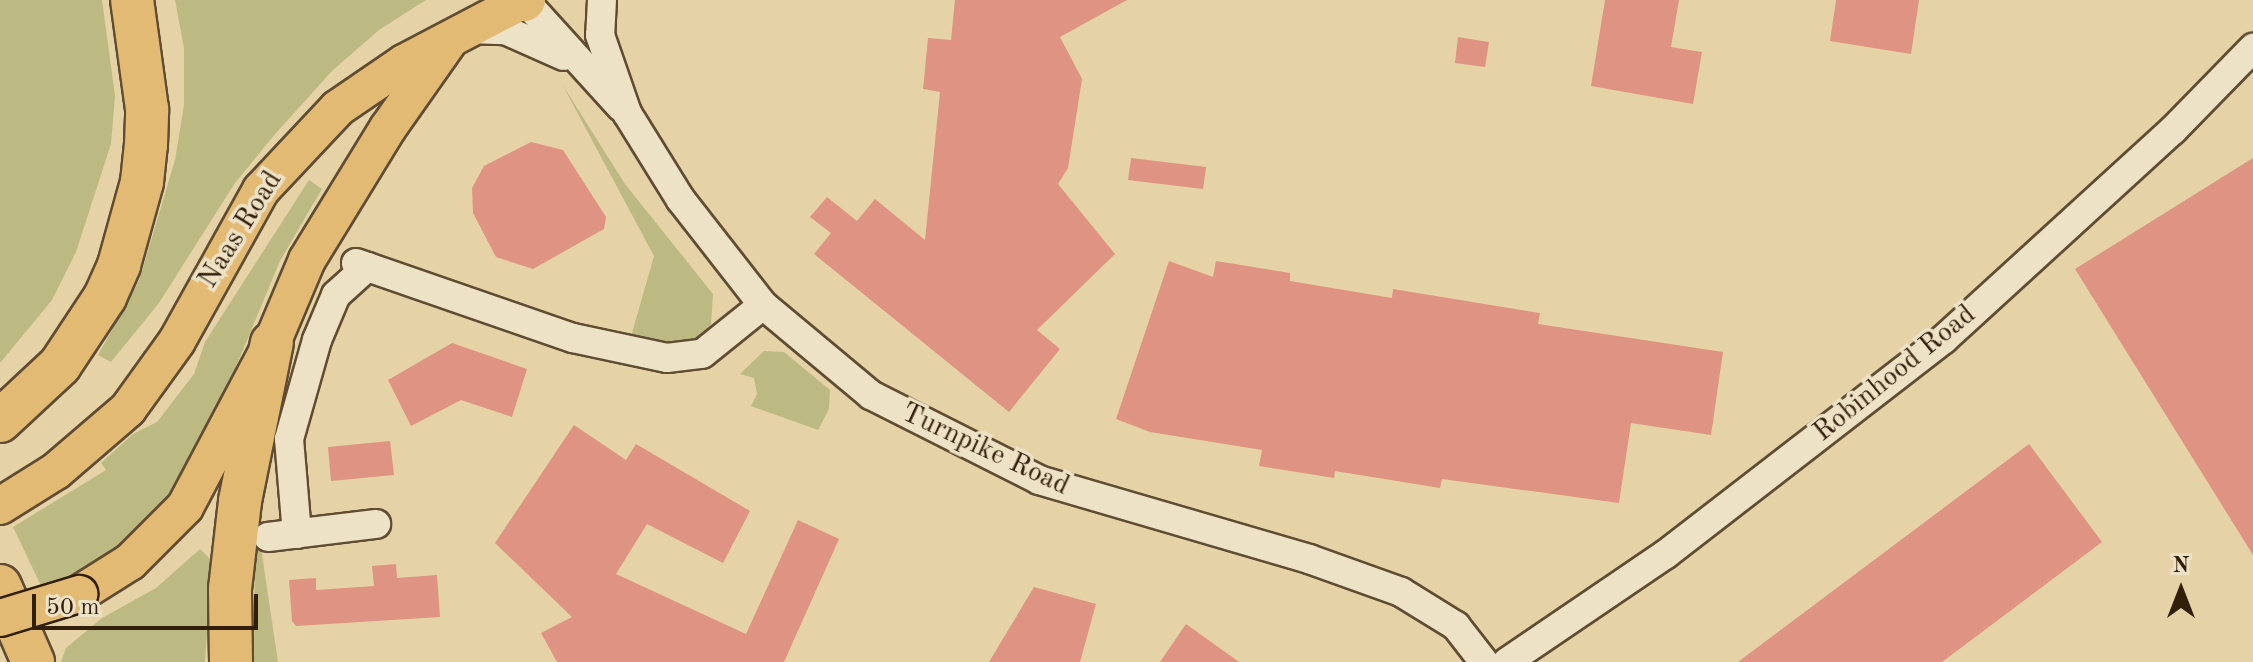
<!DOCTYPE html>
<html>
<head>
<meta charset="utf-8">
<style>
  body { margin:0 }
  #map { position:relative; width:2253px; height:662px; overflow:hidden; background:#e5d3a7; font-family:"Old Standard TT",serif }
  div>[style] { position:absolute }
  .green>* { inset:0; background:#bcba82 }
  .building>* { inset:0; background:#df9382 }
  .roads { filter:drop-shadow(2px 0 #5f4c32) drop-shadow(-2px 0 #5f4c32) drop-shadow(0 2px #5f4c32) drop-shadow(0 -2px #5f4c32) }
  .minor>* { height:28px; margin:-14px; padding:0 14px; transform-origin:14px; border-radius:14px; background:#eee2c6 }
  .major>* { height:36px; margin:-18px; padding:0 18px; transform-origin:18px; border-radius:18px; background:#e2ba74 }
  .highway>* { height:42px; margin:-21px; padding:0 21px; transform-origin:21px; border-radius:21px; background:#e2ba74 }
  .bridges { filter:drop-shadow(2px 0 #321f0b) drop-shadow(-2px 0 #321f0b) drop-shadow(0 2px #321f0b) drop-shadow(0 -2px #321f0b) }
  .major-bridge>* { height:36px; margin:-18px; padding:0 18px; transform-origin:18px; border-radius:18px; background:#e2ba74 }
  span { translate:-50% -50%; white-space:nowrap; text-align:center; line-height:1.15; -webkit-text-stroke:7px #eee2c6; paint-order:stroke }
  .street-label { font-size:28px; color:#321f0b }
  .north { position:absolute; left:2141px; top:550px; width:80px; height:80px; -webkit-text-stroke:6px #eee2c6; paint-order:stroke; rotate:0deg; font-size:22px; font-weight:700; line-height:32px; text-align:center; color:#321f0b }
  .north::after { content:''; display:block; margin:auto; width:28px; height:36px; background:#321f0b; clip-path:polygon(50% 0,100% 100%,50% 72%,0 100%) }
  .scale { position:absolute; left:32px; top:594px; width:226px; height:36px; box-sizing:border-box; border:4px solid #321f0b; border-top:0; padding-left:10px; font-size:24px; line-height:28px; white-space:nowrap; color:#321f0b; -webkit-text-stroke:6px #eee2c6; paint-order:stroke }
</style>
</head>
<body>
<div id="map">
  <div class="green">
    <div style="clip-path:polygon(0 0,102px 0,115px 96px,111px 144px,76px 252px,52px 300px,0 363px)"></div>
    <div style="clip-path:polygon(175px 0,426px 0,379px 30px,332px 71px,276px 133px,235px 183px,159px 303px,111px 362px,98px 355px,139px 281px,175px 160px,184px 105px,184px 48px)"></div>
    <div style="clip-path:polygon(562px 84px,625px 184px,713px 294px,711px 325px,696px 339px,671px 347px,630px 340px,654px 256px)"></div>
    <div style="clip-path:polygon(309px 180px,322px 189px,280px 261px,195px 465px,160px 514px,97px 566px,43px 590px,13px 527px,106px 470px,101px 463px,133px 434px,157px 422px,194px 374px,205px 342px)"></div>
    <div style="clip-path:polygon(764px 351px,784px 352px,830px 390px,829px 409px,818px 430px,751px 406px,757px 394px,754px 378px,740px 374px)"></div>
    <div style="clip-path:polygon(255px 541px,260px 541px,278px 662px,254px 662px)"></div>
    <div style="clip-path:polygon(200px 549px,212px 561px,205px 662px,61px 662px,66px 648px,102px 618px,156px 588px)"></div>
  </div>
  <div class="building">
    <div style="clip-path:polygon(955px 0,1127px 0,1060px 37px,1082px 79px,1068px 168px,1058px 184px,1115px 254px,1037px 330px,1060px 349px,1009px 412px,814px 254px,831px 233px,810px 217px,827px 197px,857px 221px,875px 199px,925px 240px,940px 92px,923px 89px,928px 38px,951px 40px)"></div>
    <div style="clip-path:polygon(1605px 0,1679px 0,1671px 47px,1702px 52px,1693px 104px,1591px 86px)"></div>
    <div style="clip-path:polygon(1836px 0,1919px 0,1911px 54px,1830px 41px)"></div>
    <div style="clip-path:polygon(1458px 37px,1489px 42px,1485px 67px,1455px 63px)"></div>
    <div style="clip-path:polygon(531px 142px,563px 150px,606px 217px,604px 229px,533px 269px,496px 257px,473px 213px,472px 188px,484px 166px)"></div>
    <div style="clip-path:polygon(1131px 158px,1206px 167px,1203px 189px,1128px 180px)"></div>
    <div style="clip-path:polygon(2253px 158px,2253px 555px,2075px 269px)"></div>
    <div style="clip-path:polygon(1169px 261px,1213px 277px,1216px 261px,1290px 273px,1290px 281px,1392px 298px,1393px 289px,1540px 313px,1538px 324px,1723px 352px,1711px 435px,1631px 423px,1619px 503px,1442px 479px,1440px 488px,1335px 471px,1334px 478px,1259px 466px,1262px 450px,1150px 432px,1116px 419px)"></div>
    <div style="clip-path:polygon(452px 343px,527px 369px,512px 417px,461px 400px,411px 426px,388px 380px)"></div>
    <div style="clip-path:polygon(574px 425px,626px 460px,636px 444px,750px 511px,723px 563px,647px 524px,616px 574px,746px 634px,798px 520px,839px 539px,784px 662px,557px 662px,541px 633px,572px 617px,495px 543px)"></div>
    <div style="clip-path:polygon(390px 441px,394px 475px,331px 481px,328px 447px)"></div>
    <div style="clip-path:polygon(2029px 444px,2102px 542px,1942px 662px,1738px 662px)"></div>
    <div style="clip-path:polygon(396px 564px,397px 578px,437px 575px,440px 617px,296px 626px,292px 621px,289px 580px,316px 578px,316px 590px,374px 586px,372px 566px)"></div>
    <div style="clip-path:polygon(1034px 587px,1096px 604px,1080px 662px,989px 662px)"></div>
    <div style="clip-path:polygon(1186px 624px,1239px 662px,1160px 662px)"></div>
  </div>
  <div class="roads">
    <div class="minor">
      <div style="left:524px;top:0;width:144px;rotate:47.8deg"></div>
      <div style="left:602px;top:0;width:35px;rotate:93deg"></div>
      <div style="left:600px;top:35px;width:83px;rotate:70.9deg"></div>
      <div style="left:627px;top:113px;width:102px;rotate:58.2deg"></div>
      <div style="left:681px;top:200px;width:133px;rotate:52deg"></div>
      <div style="left:763px;top:305px;width:141px;rotate:39.8deg"></div>
      <div style="left:871px;top:395px;width:188px;rotate:26.8deg"></div>
      <div style="left:1039px;top:480px;width:281px;rotate:16.3deg"></div>
      <div style="left:1309px;top:559px;width:98px;rotate:19.7deg"></div>
      <div style="left:1401px;top:592px;width:65px;rotate:31.7deg"></div>
      <div style="left:1456px;top:626px;width:46px;rotate:52.1deg"></div>
      <div style="left:469px;top:29px;width:36px;rotate:2deg"></div>
      <div style="left:505px;top:30px;width:64px;rotate:23.8deg"></div>
      <div style="left:356px;top:263px;width:230px;rotate:19.1deg"></div>
      <div style="left:573px;top:338px;width:96px;rotate:12deg"></div>
      <div style="left:667px;top:358px;width:35px;rotate:-7deg"></div>
      <div style="left:702px;top:354px;width:78px;rotate:-38.8deg"></div>
      <div style="left:297px;top:534px;width:95px;rotate:-94.8deg"></div>
      <div style="left:289px;top:439px;width:103px;rotate:-74.2deg"></div>
      <div style="left:317px;top:340px;width:49px;rotate:-67.1deg"></div>
      <div style="left:336px;top:295px;width:42px;rotate:-42.1deg"></div>
      <div style="left:268px;top:537px;width:109px;rotate:-6.9deg"></div>
      <div style="left:1507px;top:662px;width:192px;rotate:-34.2deg"></div>
      <div style="left:1666px;top:554px;width:351px;rotate:-37.7deg"></div>
      <div style="left:1944px;top:339px;width:310px;rotate:-42.4deg"></div>
      <div style="left:2173px;top:130px;width:115px;rotate:-45.7deg"></div>
    </div>
    <div class="major">
      <div style="left:0;top:506px;width:66px;rotate:-32deg"></div>
      <div style="left:56px;top:471px;width:95px;rotate:-40.7deg"></div>
      <div style="left:128px;top:409px;width:84px;rotate:-54.2deg"></div>
      <div style="left:177px;top:341px;width:173px;rotate:-60.9deg"></div>
      <div style="left:261px;top:190px;width:112px;rotate:-46.8deg"></div>
      <div style="left:338px;top:108px;width:80px;rotate:-34.3deg"></div>
      <div style="left:404px;top:63px;width:136px;rotate:-27.7deg"></div>
      <div style="left:79px;top:594px;width:60px;rotate:-32.1deg"></div>
      <div style="left:130px;top:562px;width:78px;rotate:-45deg"></div>
      <div style="left:185px;top:507px;width:186px;rotate:-62.1deg"></div>
      <div style="left:272px;top:343px;width:90px;rotate:-67.1deg"></div>
      <div style="left:307px;top:260px;width:155px;rotate:-58.5deg"></div>
      <div style="left:388px;top:128px;width:103px;rotate:-54.9deg"></div>
    </div>
    <div class="highway">
      <div style="left:523px;top:0;width:1px"></div>
      <div style="left:0;top:421px;width:82px;rotate:-43deg"></div>
      <div style="left:60px;top:365px;width:82px;rotate:-56.5deg"></div>
      <div style="left:105px;top:297px;width:35px;rotate:-66deg"></div>
      <div style="left:119px;top:265px;width:86px;rotate:-74.5deg"></div>
      <div style="left:142px;top:182px;width:37px;rotate:-84deg"></div>
      <div style="left:146px;top:145px;width:36px;rotate:-88deg"></div>
      <div style="left:147px;top:109px;width:110px;rotate:-97.8deg"></div>
      <div style="left:0;top:586px;width:83px;rotate:66.5deg"></div>
      <div style="left:231px;top:662px;width:73px;rotate:-90.8deg"></div>
      <div style="left:230px;top:589px;width:89px;rotate:-83.5deg"></div>
      <div style="left:240px;top:501px;width:161px;rotate:-78.6deg"></div>
    </div>
  </div>
  <div class="bridges">
    <div class="major-bridge">
      <div style="left:0;top:618px;width:83px;rotate:-16.9deg"></div>
    </div>
  </div>
  <div class="street-label">
    <span style="left:241px;top:230px;rotate:-58deg">Naas Road</span>
    <span style="left:1895px;top:374px;rotate:-39deg">Robinhood Road</span>
    <span style="left:985px;top:450px;rotate:25deg">Turnpike Road</span>
  </div>
  <div class="north">N</div>
  <div class="scale">50 m</div>
</div>
</body>
</html>
